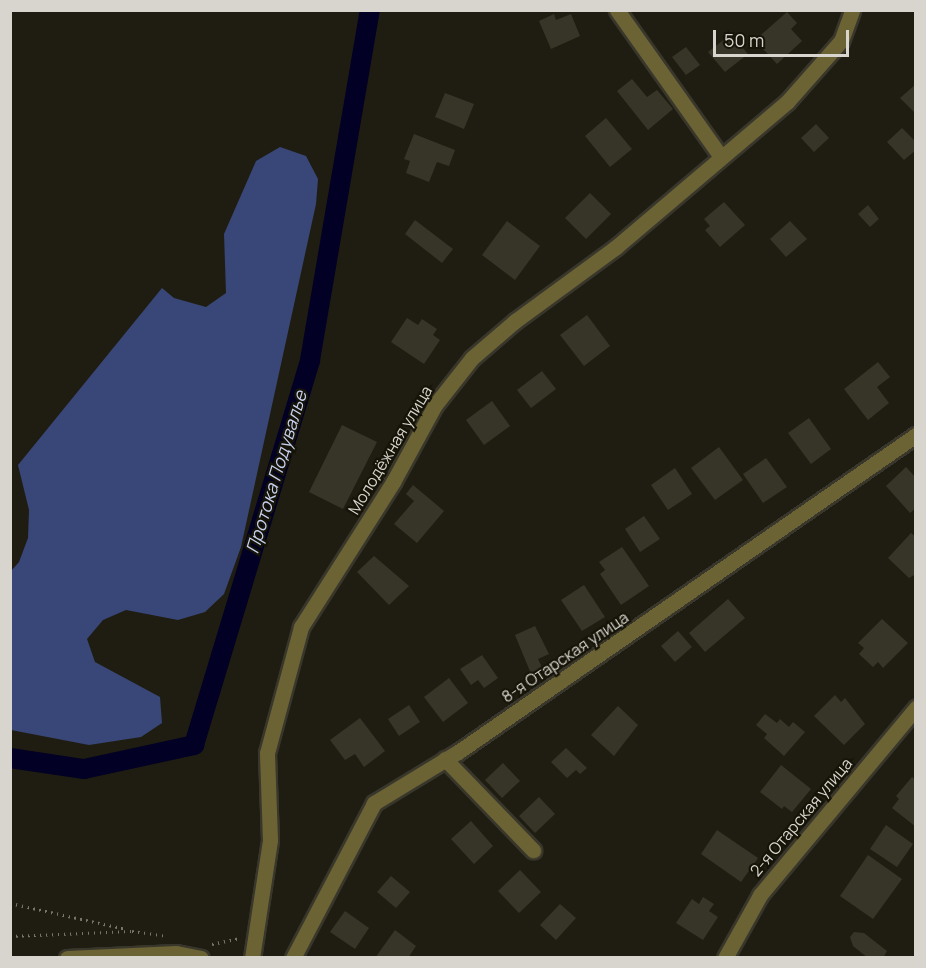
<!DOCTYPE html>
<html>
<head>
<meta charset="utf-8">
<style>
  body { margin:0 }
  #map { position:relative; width:926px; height:968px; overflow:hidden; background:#1f1d11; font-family:Manrope,sans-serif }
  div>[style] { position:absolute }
  .forest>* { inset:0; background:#394678 }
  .canal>* { height:20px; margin:-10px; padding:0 10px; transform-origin:10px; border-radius:10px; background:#020024 }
  .building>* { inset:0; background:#373528 }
  .path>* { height:3px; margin-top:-1.5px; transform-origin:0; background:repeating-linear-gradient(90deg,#77756b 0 1.5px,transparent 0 6px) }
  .roads { filter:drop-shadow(2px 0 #39372b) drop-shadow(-2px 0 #39372b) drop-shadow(0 2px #39372b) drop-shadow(0 -2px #39372b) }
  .minor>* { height:15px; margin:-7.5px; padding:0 7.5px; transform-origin:7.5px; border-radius:7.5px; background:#6c6335 }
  span { translate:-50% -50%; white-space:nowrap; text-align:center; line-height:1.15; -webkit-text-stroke:4.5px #161408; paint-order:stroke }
  .street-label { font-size:16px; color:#d7d5cd }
  .water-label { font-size:18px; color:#c8d2f2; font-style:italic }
  .frame { position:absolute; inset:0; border:12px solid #d7d5cd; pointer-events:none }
  .scale { position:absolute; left:713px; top:30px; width:136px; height:27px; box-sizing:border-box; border:3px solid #d7d5cd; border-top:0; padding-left:8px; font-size:18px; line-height:21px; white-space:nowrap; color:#d7d5cd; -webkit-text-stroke:4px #161408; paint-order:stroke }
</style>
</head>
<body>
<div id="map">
  <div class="forest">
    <div style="clip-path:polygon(280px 147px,306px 156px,318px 179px,316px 204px,241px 547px,224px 594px,205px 612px,178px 620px,126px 610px,103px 620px,87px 639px,95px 662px,160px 697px,162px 723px,141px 737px,89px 745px,11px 730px,11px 571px,19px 562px,28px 538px,29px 510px,18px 465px,162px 288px,174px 298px,206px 307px,226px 293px,224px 234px,256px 161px)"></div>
  </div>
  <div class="canal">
    <div style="left:10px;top:758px;width:75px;rotate:8.5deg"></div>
    <div style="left:84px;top:769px;width:113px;rotate:-12.3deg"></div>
    <div style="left:194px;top:745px;width:402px;rotate:-73.2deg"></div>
    <div style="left:310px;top:360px;width:355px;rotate:-80.3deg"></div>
  </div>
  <div class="building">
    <div style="clip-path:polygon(787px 12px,797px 23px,791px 29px,802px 41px,777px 64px,755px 40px)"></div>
    <div style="clip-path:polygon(554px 14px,556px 20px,571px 14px,580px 36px,551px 49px,539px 21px)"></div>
    <div style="clip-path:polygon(731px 34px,748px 54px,725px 72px,708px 52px)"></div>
    <div style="clip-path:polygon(686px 47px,700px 65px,686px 75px,672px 57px)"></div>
    <div style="clip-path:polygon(632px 79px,647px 97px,657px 90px,673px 109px,648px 130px,617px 91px)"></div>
    <div style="clip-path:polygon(916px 84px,916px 114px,900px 98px)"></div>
    <div style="clip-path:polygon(445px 93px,474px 104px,464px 129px,435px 117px)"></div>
    <div style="clip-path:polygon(606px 118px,632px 149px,610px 167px,585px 136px)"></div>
    <div style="clip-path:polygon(816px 124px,829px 138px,814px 152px,801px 138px)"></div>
    <div style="clip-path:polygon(902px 128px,916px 142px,916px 150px,904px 160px,887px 142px)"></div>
    <div style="clip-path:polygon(414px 134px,455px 150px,449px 166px,437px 162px,429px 182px,406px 173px,410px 161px,404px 159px)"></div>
    <div style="clip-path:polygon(590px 193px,611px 214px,586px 239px,565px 218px)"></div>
    <div style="clip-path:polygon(724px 202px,745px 225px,720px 247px,705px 230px,710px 226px,704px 219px)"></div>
    <div style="clip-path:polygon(868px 205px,879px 219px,870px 227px,858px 214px)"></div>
    <div style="clip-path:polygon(415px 220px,453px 249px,442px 263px,405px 234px)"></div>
    <div style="clip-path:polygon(507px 221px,540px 246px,515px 280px,482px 255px)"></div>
    <div style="clip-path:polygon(790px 221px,807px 239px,786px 257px,770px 239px)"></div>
    <div style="clip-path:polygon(587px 315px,610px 346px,584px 366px,560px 335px)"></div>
    <div style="clip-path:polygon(407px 318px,418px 325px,422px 319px,437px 329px,433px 335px,440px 340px,424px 364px,391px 342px)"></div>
    <div style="clip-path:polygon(878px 362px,890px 377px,877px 387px,889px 403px,868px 420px,844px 389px)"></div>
    <div style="clip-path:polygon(542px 371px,556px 389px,531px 408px,517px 390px)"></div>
    <div style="clip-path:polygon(492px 401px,510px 426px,484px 445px,466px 420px)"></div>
    <div style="clip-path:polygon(809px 418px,831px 449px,811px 464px,788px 433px)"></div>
    <div style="clip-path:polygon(342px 425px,377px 442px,343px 509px,309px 492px)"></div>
    <div style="clip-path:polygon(719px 447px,743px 480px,715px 500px,691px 468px)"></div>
    <div style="clip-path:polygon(766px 458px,787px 487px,763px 503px,743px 474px)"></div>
    <div style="clip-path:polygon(906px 467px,916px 478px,916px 508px,910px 513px,886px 486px)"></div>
    <div style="clip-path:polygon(675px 468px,692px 494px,668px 510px,651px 485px)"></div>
    <div style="clip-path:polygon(413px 485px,444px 511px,417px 543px,394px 524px,414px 501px,406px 494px)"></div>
    <div style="clip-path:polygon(644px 516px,660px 539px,640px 552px,625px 529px)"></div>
    <div style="clip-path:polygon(911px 533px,916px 537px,916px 574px,909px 578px,888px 558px)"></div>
    <div style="clip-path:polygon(622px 547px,649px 586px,621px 605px,600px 574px,605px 570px,599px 562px)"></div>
    <div style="clip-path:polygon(374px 556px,409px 586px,389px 605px,357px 572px)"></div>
    <div style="clip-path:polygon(584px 585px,605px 617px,582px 631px,561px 600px)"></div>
    <div style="clip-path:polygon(728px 599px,745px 618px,705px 652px,689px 633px)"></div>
    <div style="clip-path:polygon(882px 619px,908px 643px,883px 668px,878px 662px,873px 667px,859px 654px,864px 648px,858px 643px)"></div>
    <div style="clip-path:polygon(535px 626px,549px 654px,538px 659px,545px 674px,534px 681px,515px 635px)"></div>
    <div style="clip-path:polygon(678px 631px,692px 647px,675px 662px,661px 646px)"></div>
    <div style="clip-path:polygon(482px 655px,498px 678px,484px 688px,478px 680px,471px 685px,460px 669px)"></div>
    <div style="clip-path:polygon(449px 678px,468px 703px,443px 722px,424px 697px)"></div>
    <div style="clip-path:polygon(835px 695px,841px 702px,845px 698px,865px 724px,844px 745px,814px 716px)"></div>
    <div style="clip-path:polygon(409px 705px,420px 722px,399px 736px,388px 719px)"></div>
    <div style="clip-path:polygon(618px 706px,638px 725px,614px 756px,591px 735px)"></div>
    <div style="clip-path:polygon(765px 714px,777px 723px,780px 719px,789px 727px,793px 722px,805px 732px,784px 756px,764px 738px,767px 734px,756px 725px)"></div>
    <div style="clip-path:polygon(360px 718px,385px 751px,364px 767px,355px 754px,345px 760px,330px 740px)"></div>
    <div style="clip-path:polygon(566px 748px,587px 768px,580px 774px,576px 770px,567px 778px,551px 762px)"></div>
    <div style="clip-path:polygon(503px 763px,520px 781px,502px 798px,485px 780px)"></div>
    <div style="clip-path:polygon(781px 765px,811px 789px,792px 812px,784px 806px,782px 809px,760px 792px)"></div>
    <div style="clip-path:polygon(912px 777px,916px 780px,916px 827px,892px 808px,899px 799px,896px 796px)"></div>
    <div style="clip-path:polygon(539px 797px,555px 814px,535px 833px,519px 816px)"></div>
    <div style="clip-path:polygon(471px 821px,493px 846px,474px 864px,451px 839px)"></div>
    <div style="clip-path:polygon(886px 825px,913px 844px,897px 867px,870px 849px)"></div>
    <div style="clip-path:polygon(717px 830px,758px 858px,741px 882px,701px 854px)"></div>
    <div style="clip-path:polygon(868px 855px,902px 879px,873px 919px,840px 896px)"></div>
    <div style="clip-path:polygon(520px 870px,541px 892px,519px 913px,498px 891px)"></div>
    <div style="clip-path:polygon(391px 876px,410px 892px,396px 908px,377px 892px)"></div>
    <div style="clip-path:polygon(703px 897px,714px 904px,709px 911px,718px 917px,703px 940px,676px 923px,692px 899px,699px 904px)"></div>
    <div style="clip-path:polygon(560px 904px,576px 918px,556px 940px,540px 925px)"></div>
    <div style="clip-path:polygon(345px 911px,369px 928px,355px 949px,330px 932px)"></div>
    <div style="clip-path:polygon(395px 930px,416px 946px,408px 958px,375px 958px)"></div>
    <div style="clip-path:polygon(854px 932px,864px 933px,887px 951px,883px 958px,868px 958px,853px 946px,850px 937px)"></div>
  </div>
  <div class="path">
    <div style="left:10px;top:903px;width:119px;rotate:12.6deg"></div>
    <div style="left:10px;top:936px;width:122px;rotate:-2.3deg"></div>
    <div style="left:132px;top:931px;width:35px;rotate:8deg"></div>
    <div style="left:212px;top:944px;width:29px;rotate:-12deg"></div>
  </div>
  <div class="roads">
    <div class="minor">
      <div style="left:617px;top:10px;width:180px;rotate:54.7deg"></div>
      <div style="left:445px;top:759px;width:127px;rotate:46deg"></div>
      <div style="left:67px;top:958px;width:109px;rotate:-2.6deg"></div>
      <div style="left:176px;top:953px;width:25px;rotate:11deg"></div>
      <div style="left:252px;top:958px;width:119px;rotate:-81.3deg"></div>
      <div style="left:270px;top:840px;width:87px;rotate:-92deg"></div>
      <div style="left:267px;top:753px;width:131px;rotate:-74.9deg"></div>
      <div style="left:301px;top:627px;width:172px;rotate:-57.6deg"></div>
      <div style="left:393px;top:482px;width:88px;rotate:-61.4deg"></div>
      <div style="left:435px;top:405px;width:60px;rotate:-51.8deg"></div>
      <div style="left:472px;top:358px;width:57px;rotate:-40.7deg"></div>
      <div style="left:515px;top:321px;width:125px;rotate:-36.2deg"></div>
      <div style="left:616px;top:247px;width:224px;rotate:-40.3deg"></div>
      <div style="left:787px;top:102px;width:81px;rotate:-48.5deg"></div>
      <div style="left:841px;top:41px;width:33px;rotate:-70deg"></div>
      <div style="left:293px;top:958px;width:175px;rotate:-62.4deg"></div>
      <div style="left:374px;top:803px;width:98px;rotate:-31.3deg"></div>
      <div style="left:458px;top:752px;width:557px;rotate:-34.69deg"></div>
      <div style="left:725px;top:958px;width:72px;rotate:-60.9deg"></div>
      <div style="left:760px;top:895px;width:244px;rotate:-50.2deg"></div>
    </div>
  </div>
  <div class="street-label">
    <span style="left:390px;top:450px;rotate:-59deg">Молодёжная улица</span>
    <span style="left:565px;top:657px;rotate:-34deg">8-я Отарская улица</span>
    <span style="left:801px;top:817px;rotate:-50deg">2-я Отарская улица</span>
  </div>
  <div class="water-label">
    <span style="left:276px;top:472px;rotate:-73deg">Протока Подувалье</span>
  </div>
  <div class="frame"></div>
  <div class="scale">50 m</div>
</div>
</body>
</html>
